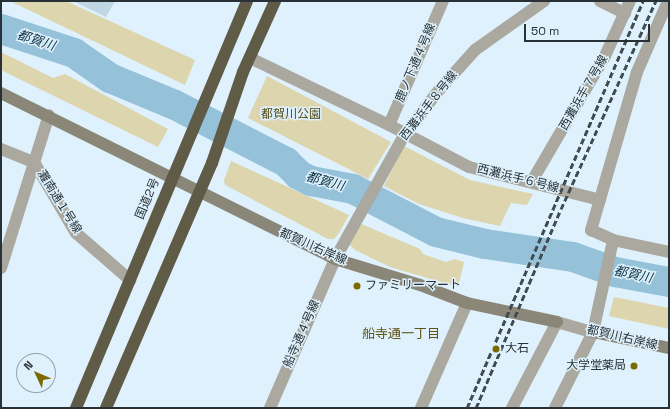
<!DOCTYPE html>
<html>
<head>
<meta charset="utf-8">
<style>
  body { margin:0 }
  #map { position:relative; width:670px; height:409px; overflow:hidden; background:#def1fc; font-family:"Space Grotesk","Noto Sans JP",sans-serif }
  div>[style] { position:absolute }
  .green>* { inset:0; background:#ddd5ad }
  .river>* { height:30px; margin:-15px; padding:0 15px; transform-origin:15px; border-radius:15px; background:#95c1d9 }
  .building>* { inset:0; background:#c0d7e4 }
  .street>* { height:12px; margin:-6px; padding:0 6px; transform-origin:6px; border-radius:6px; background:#aaa89f }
  .secondary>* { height:12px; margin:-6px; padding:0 6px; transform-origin:6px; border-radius:6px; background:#8a8779 }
  .highway>* { height:12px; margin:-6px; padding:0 6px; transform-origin:6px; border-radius:6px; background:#5f5b47 }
  .rail>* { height:3px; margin-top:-1.5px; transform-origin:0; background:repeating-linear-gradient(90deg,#414c51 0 6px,transparent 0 9px) }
  .dots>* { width:11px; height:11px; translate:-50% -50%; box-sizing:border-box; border:2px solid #def1fc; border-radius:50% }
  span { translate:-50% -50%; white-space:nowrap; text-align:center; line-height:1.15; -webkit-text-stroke:3px #def1fc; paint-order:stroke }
  .street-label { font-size:12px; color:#283136 }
  .park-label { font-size:12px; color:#554b18 }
  .poi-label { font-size:12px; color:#283136 }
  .left { translate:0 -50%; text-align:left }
  .right { translate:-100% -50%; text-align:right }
  .water-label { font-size:13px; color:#092f41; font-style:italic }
  .neighbourhood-label { font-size:13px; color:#605417 }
  .frame { position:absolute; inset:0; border:2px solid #283136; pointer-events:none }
  .north { position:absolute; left:16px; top:353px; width:40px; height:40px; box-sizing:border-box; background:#def1fc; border:1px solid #95a4ad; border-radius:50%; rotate:314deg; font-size:11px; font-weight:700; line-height:16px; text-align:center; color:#283136 }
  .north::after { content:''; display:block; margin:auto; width:14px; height:18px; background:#7b6a01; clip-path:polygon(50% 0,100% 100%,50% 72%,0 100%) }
  .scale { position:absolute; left:524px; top:24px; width:126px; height:18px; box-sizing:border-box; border:2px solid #283136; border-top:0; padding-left:5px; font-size:12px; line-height:14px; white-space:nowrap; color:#283136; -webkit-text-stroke:3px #def1fc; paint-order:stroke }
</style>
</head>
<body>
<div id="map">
  <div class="green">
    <div style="clip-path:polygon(10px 1px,66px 1px,195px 60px,185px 85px)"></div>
    <div style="clip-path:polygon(1px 52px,53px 78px,65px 74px,168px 129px,158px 147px,1px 70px)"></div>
    <div style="clip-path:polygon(267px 76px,391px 142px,368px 179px,248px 118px)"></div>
    <div style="clip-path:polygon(404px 146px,470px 180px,533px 194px,527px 205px,511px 203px,500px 226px,463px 218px,419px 204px,384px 186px)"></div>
    <div style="clip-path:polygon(231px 161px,349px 215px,339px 233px,334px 239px,328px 239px,225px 185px,224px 180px)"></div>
    <div style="clip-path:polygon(359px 223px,420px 249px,423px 254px,446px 262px,455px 259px,464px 262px,458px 287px,390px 267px,355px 250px,350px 245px,351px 238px)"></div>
    <div style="clip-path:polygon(614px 297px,669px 308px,669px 329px,609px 316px)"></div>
  </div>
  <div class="river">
    <div style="left:1px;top:29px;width:77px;rotate:18.2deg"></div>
    <div style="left:74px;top:53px;width:44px;rotate:34.8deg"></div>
    <div style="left:110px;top:78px;width:70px;rotate:22.6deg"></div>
    <div style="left:175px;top:105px;width:125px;rotate:27.2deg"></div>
    <div style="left:286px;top:162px;width:18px;rotate:45deg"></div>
    <div style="left:299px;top:175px;width:13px;rotate:27deg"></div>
    <div style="left:311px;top:181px;width:43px;rotate:10.8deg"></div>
    <div style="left:353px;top:189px;width:93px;rotate:27.4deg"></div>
    <div style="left:436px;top:232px;width:50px;rotate:13.8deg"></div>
    <div style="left:485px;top:244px;width:89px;rotate:8.4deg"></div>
    <div style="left:573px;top:257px;width:45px;rotate:19.7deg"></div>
    <div style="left:615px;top:272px;width:55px;rotate:10.5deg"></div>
  </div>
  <div class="building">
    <div style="clip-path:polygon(73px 1px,115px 1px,106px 17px)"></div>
  </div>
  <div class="street">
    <div style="left:600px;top:1px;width:28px;rotate:26deg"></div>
    <div style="left:668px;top:1px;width:77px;rotate:113.6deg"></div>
    <div style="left:637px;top:72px;width:165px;rotate:106.2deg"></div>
    <div style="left:591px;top:230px;width:24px;rotate:24deg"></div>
    <div style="left:613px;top:240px;width:57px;rotate:12.1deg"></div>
    <div style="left:250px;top:58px;width:154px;rotate:25.7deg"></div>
    <div style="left:389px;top:125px;width:90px;rotate:27.7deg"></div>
    <div style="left:469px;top:167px;width:135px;rotate:14.1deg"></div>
    <div style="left:389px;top:125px;width:135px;rotate:-66.5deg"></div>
    <div style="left:1px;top:149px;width:35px;rotate:22deg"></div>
    <div style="left:34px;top:162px;width:82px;rotate:59.4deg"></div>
    <div style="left:76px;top:233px;width:72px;rotate:41deg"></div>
    <div style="left:532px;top:181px;width:145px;rotate:-59.7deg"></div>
    <div style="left:605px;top:56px;width:60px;rotate:-65.6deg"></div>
    <div style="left:1px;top:268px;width:160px;rotate:-72.6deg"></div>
    <div style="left:270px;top:408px;width:163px;rotate:-66.4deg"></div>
    <div style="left:335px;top:259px;width:143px;rotate:-60.8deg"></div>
    <div style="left:405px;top:134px;width:56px;rotate:-52.3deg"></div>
    <div style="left:439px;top:90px;width:54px;rotate:-48deg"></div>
    <div style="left:475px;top:50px;width:85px;rotate:-35.4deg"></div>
    <div style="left:421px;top:408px;width:115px;rotate:-66.3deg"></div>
    <div style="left:512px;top:408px;width:97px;rotate:-62.4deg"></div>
    <div style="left:557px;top:322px;width:37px;rotate:16deg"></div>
    <div style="left:555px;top:408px;width:85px;rotate:-63.4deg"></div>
    <div style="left:593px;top:332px;width:94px;rotate:-77.7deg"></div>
  </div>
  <div class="secondary">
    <div style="left:1px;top:93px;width:373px;rotate:26.4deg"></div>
    <div style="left:335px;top:259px;width:89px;rotate:17deg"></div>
    <div style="left:420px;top:285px;width:50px;rotate:21deg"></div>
    <div style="left:467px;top:303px;width:92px;rotate:11.9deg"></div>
    <div style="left:593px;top:332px;width:78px;rotate:11.9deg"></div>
  </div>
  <div class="highway">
    <div style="left:76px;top:408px;width:441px;rotate:-67.2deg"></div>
    <div style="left:106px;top:408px;width:267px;rotate:-66.6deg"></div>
    <div style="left:212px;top:163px;width:96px;rotate:-71.2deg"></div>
    <div style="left:243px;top:72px;width:78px;rotate:-65.7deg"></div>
  </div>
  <div class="rail">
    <div style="left:467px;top:408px;width:443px;rotate:-66.6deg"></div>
    <div style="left:476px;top:408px;width:216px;rotate:-66.9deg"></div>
    <div style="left:561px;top:209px;width:229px;rotate:-65.5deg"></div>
  </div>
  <div class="dots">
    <div style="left:357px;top:286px;background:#7b6a01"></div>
    <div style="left:496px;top:349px;background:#7b6a01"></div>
    <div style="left:634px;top:366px;background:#7b6a01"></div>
  </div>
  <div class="street-label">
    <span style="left:416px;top:63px;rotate:-67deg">鹿ノ下通４号線</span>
    <span style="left:584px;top:93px;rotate:-60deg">西灘浜手７号線</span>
    <span style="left:429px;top:106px;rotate:-52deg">西灘浜手８号線</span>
    <span style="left:518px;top:179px;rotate:14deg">西灘浜手６号線</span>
    <span style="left:148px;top:199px;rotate:-67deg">国道2号</span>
    <span style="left:59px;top:202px;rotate:58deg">灘南通１号線</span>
    <span style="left:313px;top:247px;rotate:24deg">都賀川右岸線</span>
    <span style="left:302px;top:334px;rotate:-66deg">船寺通４号線</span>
    <span style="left:622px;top:338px;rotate:13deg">都賀川右岸線</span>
  </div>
  <div class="park-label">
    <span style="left:291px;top:115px">都賀川公園</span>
  </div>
  <div class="poi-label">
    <span class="left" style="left:365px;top:286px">ファミリーマート</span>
    <span class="left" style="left:505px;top:349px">大石</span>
    <span class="right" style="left:626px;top:366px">大学堂薬局</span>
  </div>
  <div class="water-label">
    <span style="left:36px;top:41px;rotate:18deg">都賀川</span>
    <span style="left:325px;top:182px;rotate:15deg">都賀川</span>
    <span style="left:633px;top:275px;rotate:12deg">都賀川</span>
  </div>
  <div class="neighbourhood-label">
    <span style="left:401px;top:334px">船寺通一丁目</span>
  </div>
  <div class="frame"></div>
  <div class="north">N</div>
  <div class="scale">50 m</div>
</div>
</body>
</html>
